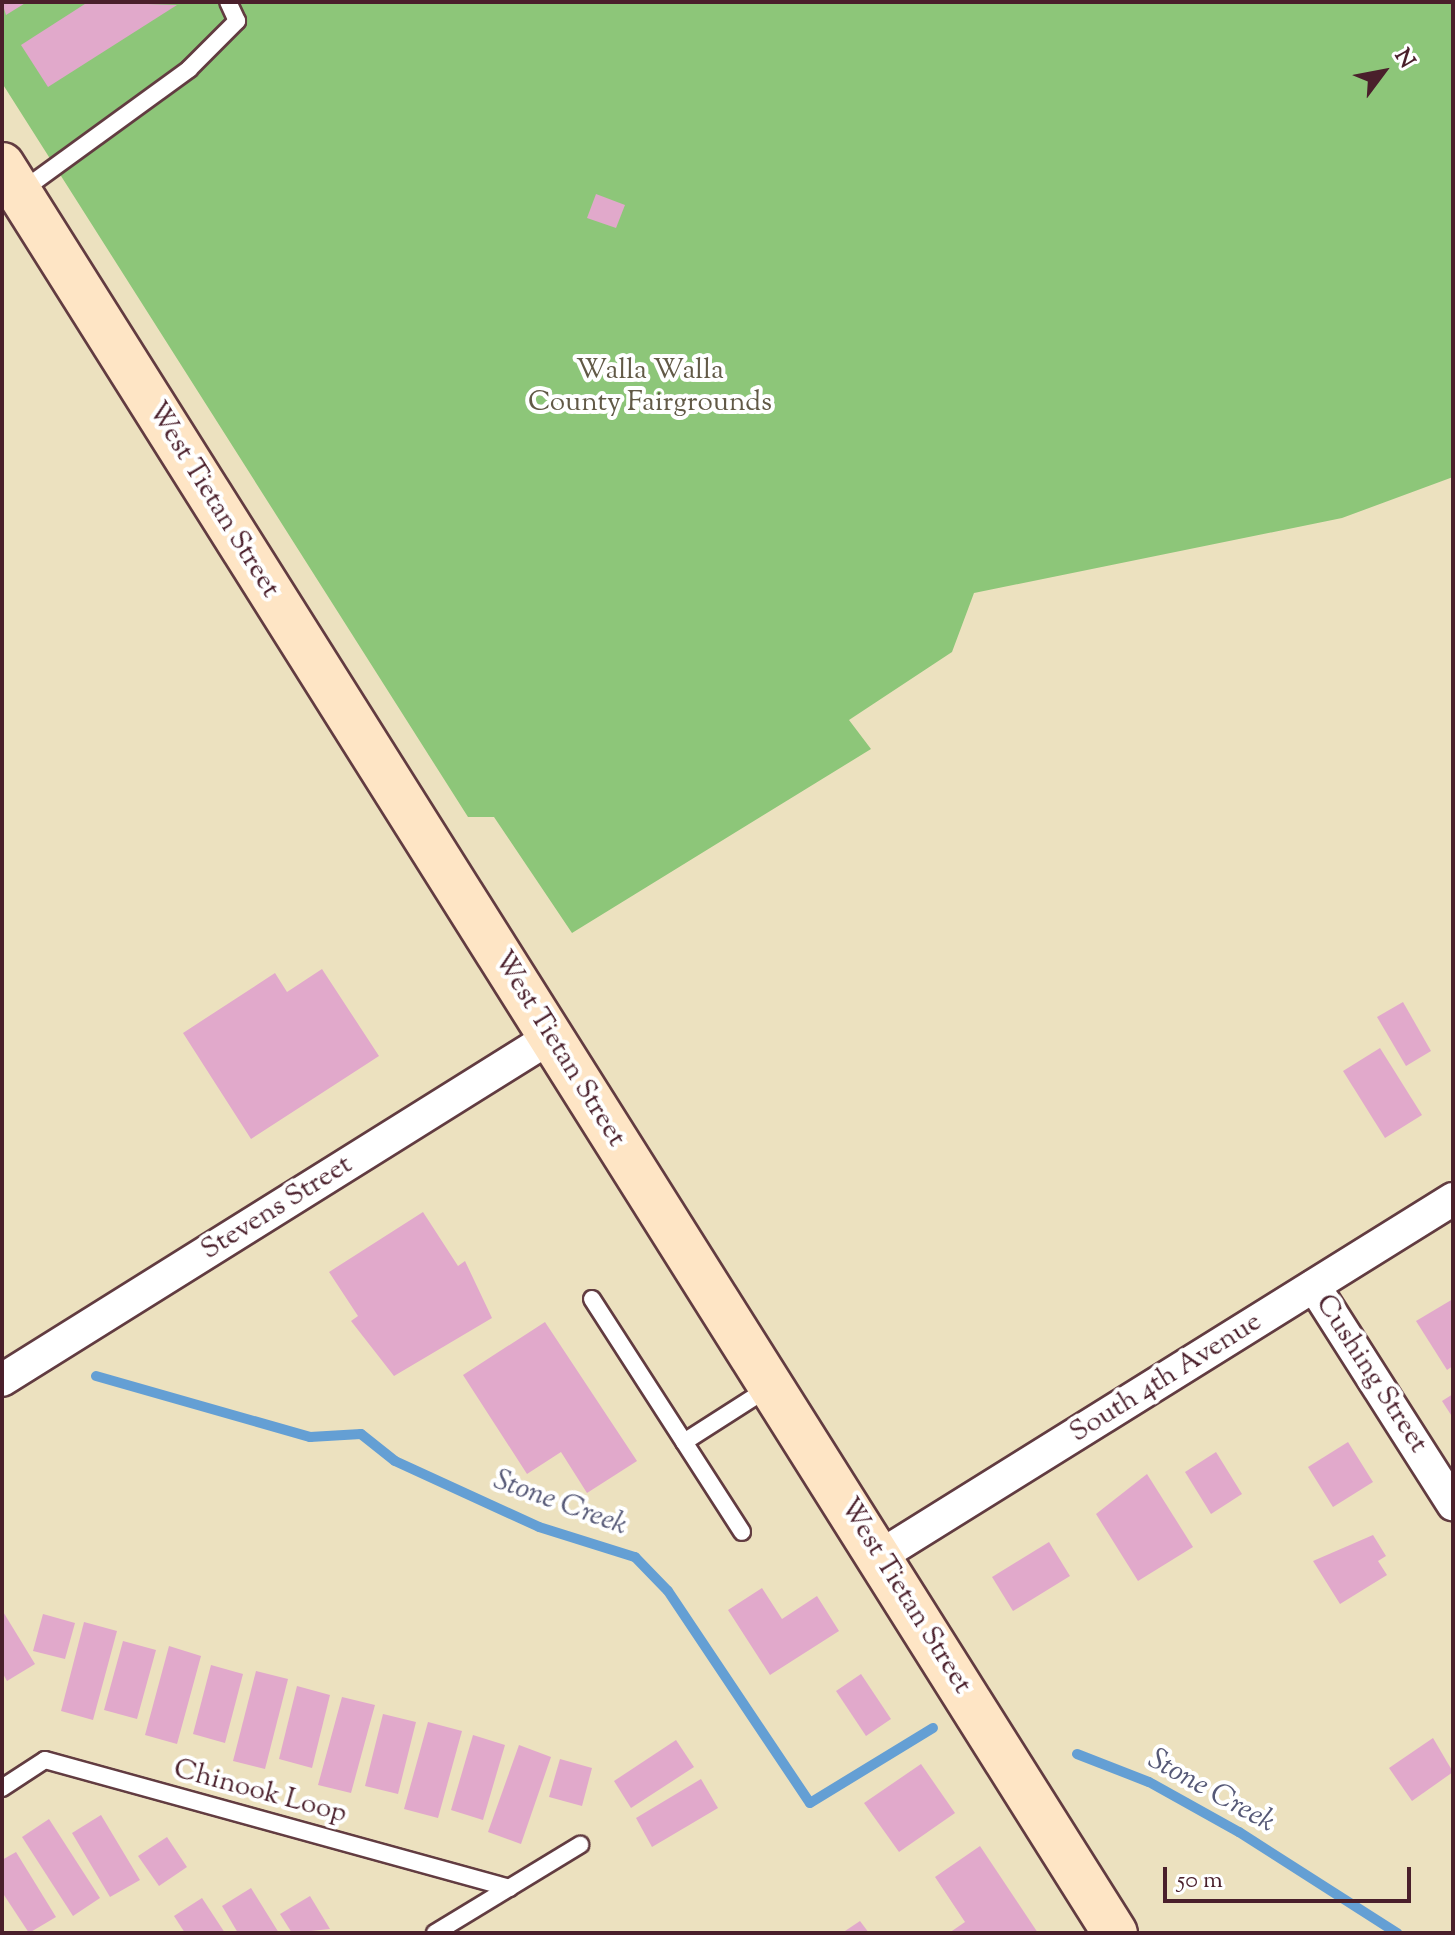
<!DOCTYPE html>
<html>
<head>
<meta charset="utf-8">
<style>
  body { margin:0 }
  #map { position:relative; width:1455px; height:1935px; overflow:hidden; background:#ece1bf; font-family:"Sorts Mill Goudy",serif }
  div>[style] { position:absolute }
  .green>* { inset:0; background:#8dc679 }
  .stream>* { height:10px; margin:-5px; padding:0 5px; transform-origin:5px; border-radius:5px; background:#649fd4 }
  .building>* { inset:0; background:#e1a9cb }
  .roads { filter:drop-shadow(2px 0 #623c41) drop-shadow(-2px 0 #623c41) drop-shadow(0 2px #623c41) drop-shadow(0 -2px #623c41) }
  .lane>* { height:16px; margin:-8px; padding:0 8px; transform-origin:8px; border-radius:8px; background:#fff }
  .street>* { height:32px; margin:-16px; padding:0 16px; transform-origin:16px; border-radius:16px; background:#fff }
  .secondary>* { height:44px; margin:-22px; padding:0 22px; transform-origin:22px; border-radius:22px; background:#fee5c5 }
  span { translate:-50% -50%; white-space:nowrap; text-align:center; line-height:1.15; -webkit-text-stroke:8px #fff; paint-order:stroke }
  .park-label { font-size:28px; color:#615946 }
  .street-label { font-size:28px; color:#4a1f2b }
  .water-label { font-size:30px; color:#565977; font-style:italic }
  .frame { position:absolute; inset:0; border:4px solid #4a1f2b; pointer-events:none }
  .north { position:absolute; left:1343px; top:32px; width:80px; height:80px; -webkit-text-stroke:6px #fff; paint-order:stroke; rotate:58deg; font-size:22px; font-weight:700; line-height:32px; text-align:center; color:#4a1f2b }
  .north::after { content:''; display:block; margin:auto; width:28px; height:36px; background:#4a1f2b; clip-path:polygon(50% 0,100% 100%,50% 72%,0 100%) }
  .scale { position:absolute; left:1163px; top:1867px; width:248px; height:36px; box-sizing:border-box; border:4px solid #4a1f2b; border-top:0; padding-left:10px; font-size:24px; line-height:28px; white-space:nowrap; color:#4a1f2b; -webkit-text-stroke:6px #fff; paint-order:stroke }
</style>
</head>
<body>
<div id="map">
  <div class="green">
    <div style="clip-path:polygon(2px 2px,1453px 2px,1453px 477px,1342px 518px,974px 593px,952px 652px,849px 720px,871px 749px,572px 933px,494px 817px,468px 817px,2px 83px)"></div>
  </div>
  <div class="stream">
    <div style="left:96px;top:1376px;width:223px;rotate:15.9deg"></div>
    <div style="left:310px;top:1437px;width:51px;rotate:-3.4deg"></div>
    <div style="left:361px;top:1434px;width:43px;rotate:38.5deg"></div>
    <div style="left:395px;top:1461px;width:158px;rotate:24.6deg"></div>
    <div style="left:539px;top:1527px;width:101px;rotate:17.4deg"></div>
    <div style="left:635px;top:1557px;width:47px;rotate:45.9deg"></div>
    <div style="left:668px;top:1591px;width:255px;rotate:56.2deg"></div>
    <div style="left:810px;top:1803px;width:144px;rotate:-31.4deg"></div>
    <div style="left:1077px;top:1754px;width:77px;rotate:21.3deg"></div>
    <div style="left:1149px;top:1782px;width:103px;rotate:29.1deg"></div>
    <div style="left:1239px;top:1832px;width:188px;rotate:32.6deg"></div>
  </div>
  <div class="building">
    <div style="clip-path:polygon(2px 2px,27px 2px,6px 15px)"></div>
    <div style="clip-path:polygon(88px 2px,177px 5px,48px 87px,21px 45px)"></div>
    <div style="clip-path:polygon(596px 194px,625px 205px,616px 228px,587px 218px)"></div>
    <div style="clip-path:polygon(322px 969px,379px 1056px,251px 1139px,183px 1033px,275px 973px,287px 992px)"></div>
    <div style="clip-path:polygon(1403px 1002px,1431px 1051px,1406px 1066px,1377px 1017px)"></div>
    <div style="clip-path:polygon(1380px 1048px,1422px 1115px,1385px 1138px,1343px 1071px)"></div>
    <div style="clip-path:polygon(423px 1212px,458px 1266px,465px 1261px,492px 1318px,394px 1376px,351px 1321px,358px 1316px,329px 1272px)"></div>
    <div style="clip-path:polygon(1453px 1299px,1453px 1366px,1447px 1370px,1416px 1321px)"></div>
    <div style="clip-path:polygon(545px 1322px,637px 1461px,587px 1493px,561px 1452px,527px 1474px,463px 1375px)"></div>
    <div style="clip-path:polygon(1453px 1394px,1453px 1418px,1442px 1401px)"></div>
    <div style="clip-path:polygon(1348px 1442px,1373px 1482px,1333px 1507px,1308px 1467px)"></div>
    <div style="clip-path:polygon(1216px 1452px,1242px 1494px,1211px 1514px,1185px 1472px)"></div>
    <div style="clip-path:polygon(1147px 1474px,1193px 1547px,1138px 1581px,1096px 1514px)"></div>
    <div style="clip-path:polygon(1373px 1535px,1386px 1556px,1378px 1561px,1387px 1575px,1340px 1604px,1313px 1561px)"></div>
    <div style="clip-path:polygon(1049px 1542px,1070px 1576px,1013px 1611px,992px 1577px)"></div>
    <div style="clip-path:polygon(762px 1588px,782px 1619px,817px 1596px,839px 1631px,770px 1675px,728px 1610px)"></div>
    <div style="clip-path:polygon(2px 1610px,35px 1664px,7px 1681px,2px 1672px)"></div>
    <div style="clip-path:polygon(43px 1614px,75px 1623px,65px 1659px,33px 1651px)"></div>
    <div style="clip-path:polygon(84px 1622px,117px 1631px,93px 1720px,61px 1711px)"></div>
    <div style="clip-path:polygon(123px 1641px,156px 1650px,137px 1719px,104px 1710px)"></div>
    <div style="clip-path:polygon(169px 1646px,201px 1656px,177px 1744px,145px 1735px)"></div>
    <div style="clip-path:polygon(211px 1665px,243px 1674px,225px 1743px,193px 1734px)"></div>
    <div style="clip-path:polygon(256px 1671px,288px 1679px,265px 1769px,233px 1761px)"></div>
    <div style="clip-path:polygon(861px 1674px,891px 1719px,866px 1736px,836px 1691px)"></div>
    <div style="clip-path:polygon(297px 1686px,330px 1695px,312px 1768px,279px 1759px)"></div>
    <div style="clip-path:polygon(342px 1697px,375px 1705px,351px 1793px,318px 1785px)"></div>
    <div style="clip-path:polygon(383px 1714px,416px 1722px,398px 1794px,365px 1786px)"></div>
    <div style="clip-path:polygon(428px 1722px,462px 1731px,438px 1818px,404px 1809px)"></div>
    <div style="clip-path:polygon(473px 1735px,505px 1745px,483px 1820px,451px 1810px)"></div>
    <div style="clip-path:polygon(1433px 1738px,1453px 1772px,1412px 1801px,1389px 1768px)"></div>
    <div style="clip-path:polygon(676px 1740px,694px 1767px,631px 1808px,614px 1781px)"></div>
    <div style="clip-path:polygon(519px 1745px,551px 1757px,521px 1844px,488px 1832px)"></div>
    <div style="clip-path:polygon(560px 1759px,592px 1768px,582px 1806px,549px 1797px)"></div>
    <div style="clip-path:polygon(921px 1764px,955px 1813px,899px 1852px,864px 1803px)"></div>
    <div style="clip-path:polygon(701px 1779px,718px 1808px,652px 1847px,636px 1818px)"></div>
    <div style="clip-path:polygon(101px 1815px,140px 1880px,110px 1897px,72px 1833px)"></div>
    <div style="clip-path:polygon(49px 1819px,100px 1898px,73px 1916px,22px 1837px)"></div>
    <div style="clip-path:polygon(167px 1837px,187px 1867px,159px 1886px,138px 1856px)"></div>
    <div style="clip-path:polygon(980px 1846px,1038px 1933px,949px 1933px,965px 1922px,935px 1877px)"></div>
    <div style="clip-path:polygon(16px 1852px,56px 1917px,29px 1933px,2px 1892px,2px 1860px)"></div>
    <div style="clip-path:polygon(251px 1888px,279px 1933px,238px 1933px,222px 1906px)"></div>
    <div style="clip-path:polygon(310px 1896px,330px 1929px,292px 1933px,280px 1914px)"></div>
    <div style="clip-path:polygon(202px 1898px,225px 1933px,185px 1933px,174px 1916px)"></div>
    <div style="clip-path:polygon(860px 1921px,869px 1933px,842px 1933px)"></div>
  </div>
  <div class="roads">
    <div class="lane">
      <div style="left:20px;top:192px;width:209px;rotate:-36deg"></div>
      <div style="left:189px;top:69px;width:68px;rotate:-45deg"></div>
      <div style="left:237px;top:21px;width:21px;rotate:-115deg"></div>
      <div style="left:592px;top:1299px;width:277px;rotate:57.2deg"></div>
      <div style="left:684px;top:1442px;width:102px;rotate:-32.6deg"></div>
      <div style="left:2px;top:1788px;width:51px;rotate:-33.1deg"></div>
      <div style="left:45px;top:1760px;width:482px;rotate:15.4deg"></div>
      <div style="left:435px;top:1933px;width:170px;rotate:-31.3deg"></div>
    </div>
    <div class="street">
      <div style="left:1314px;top:1286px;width:259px;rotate:57.5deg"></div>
      <div style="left:2px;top:1380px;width:647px;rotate:-32deg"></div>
      <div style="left:880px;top:1556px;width:675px;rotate:-31.92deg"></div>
    </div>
    <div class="secondary">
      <div style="left:2px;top:165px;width:2089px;rotate:57.81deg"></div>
    </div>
  </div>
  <div class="park-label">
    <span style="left:650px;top:387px">Walla Walla<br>County Fairgrounds</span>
  </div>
  <div class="street-label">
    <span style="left:213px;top:500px;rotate:58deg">West Tietan Street</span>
    <span style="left:559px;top:1049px;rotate:58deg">West Tietan Street</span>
    <span style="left:277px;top:1208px;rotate:-32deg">Stevens Street</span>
    <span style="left:1371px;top:1374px;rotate:57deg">Cushing Street</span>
    <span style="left:1166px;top:1378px;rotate:-32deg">South 4th Avenue</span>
    <span style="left:905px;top:1596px;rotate:58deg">West Tietan Street</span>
    <span style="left:260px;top:1792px;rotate:15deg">Chinook Loop</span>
  </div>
  <div class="water-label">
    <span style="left:560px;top:1504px;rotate:20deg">Stone Creek</span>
    <span style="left:1211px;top:1792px;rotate:29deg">Stone Creek</span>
  </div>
  <div class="frame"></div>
  <div class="north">N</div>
  <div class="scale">50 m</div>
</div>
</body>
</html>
